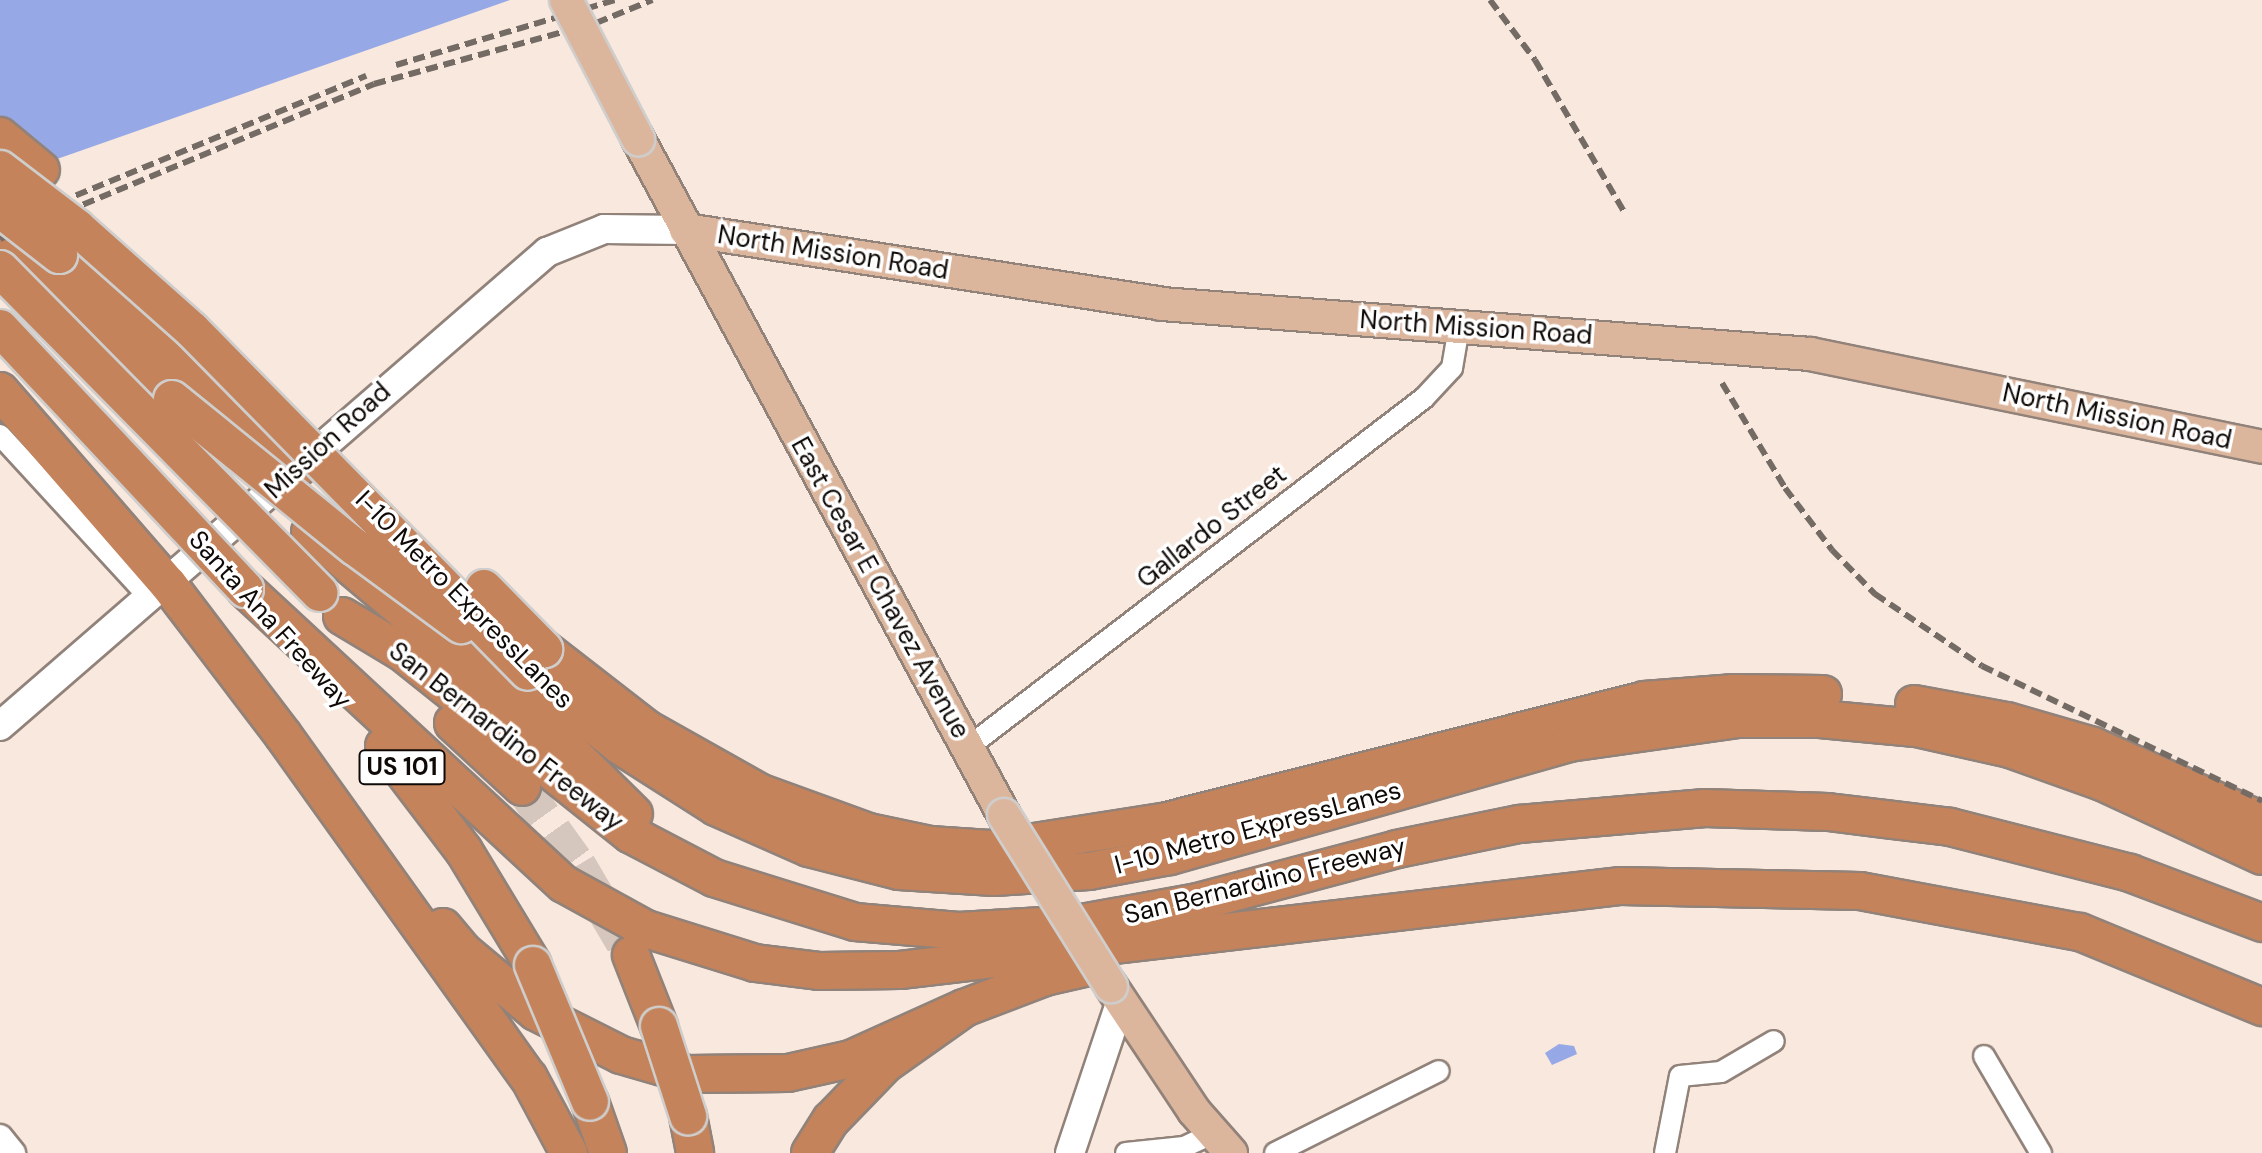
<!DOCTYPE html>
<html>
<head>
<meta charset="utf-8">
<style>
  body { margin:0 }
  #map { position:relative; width:2262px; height:1153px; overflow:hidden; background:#f8e8de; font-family:"DM Sans",sans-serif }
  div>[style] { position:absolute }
  .water>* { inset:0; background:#96a8e6 }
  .motorway-tunnel>* { height:36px; margin-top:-18px; transform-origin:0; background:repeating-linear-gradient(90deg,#d5c7be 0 36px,transparent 0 54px) }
  .roads { filter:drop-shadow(2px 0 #91827a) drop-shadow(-2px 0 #91827a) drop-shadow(0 2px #91827a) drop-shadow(0 -2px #91827a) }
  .minor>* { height:20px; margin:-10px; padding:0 10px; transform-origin:10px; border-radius:10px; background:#fff }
  .tertiary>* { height:24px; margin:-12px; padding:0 12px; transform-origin:12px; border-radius:12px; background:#fff }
  .secondary>* { height:28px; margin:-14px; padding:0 14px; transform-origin:14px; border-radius:14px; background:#fff }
  .primary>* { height:32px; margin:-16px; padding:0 16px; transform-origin:16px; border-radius:16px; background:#dcb59d }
  .motorway>* { height:36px; margin:-18px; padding:0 18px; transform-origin:18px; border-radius:18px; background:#c4835b }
  .rail>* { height:6px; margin-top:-3px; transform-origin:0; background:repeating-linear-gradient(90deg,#756b65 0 12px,transparent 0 18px) }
  .bridges { filter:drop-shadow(2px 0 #cfcecd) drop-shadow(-2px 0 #cfcecd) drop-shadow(0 2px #cfcecd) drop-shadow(0 -2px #cfcecd) }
  .primary-bridge>* { height:32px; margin:-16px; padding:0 16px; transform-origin:16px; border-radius:16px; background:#dcb59d }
  .motorway-bridge>* { height:36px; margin:-18px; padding:0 18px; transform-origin:18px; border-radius:18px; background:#c4835b }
  span { translate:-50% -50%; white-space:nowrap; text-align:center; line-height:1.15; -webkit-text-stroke:7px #fff; paint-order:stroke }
  .shield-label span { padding:2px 6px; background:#fff; border:2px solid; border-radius:6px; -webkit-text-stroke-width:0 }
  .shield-label { font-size:24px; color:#0f0a07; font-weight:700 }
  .street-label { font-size:26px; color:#0f0a07 }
</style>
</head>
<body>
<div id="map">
  <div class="water">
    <div style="clip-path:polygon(0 0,510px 0,0 179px)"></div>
    <div style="clip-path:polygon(1559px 1044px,1574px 1046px,1577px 1054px,1552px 1065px,1545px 1053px)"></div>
  </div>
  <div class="motorway-tunnel">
    <div style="left:522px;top:787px;width:96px;rotate:54.3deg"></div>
    <div style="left:578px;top:865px;width:104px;rotate:59.5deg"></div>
  </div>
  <div class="roads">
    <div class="minor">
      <div style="left:0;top:435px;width:222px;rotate:47.4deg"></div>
      <div style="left:967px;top:748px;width:576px;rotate:-37.45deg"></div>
      <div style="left:1424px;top:398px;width:41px;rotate:-47deg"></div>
      <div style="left:1452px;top:368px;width:42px;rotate:-80.3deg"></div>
      <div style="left:1984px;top:1056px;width:113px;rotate:59.6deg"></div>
      <div style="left:1126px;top:1153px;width:58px;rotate:-5.9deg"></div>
      <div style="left:1184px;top:1147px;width:31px;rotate:-25deg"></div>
      <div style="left:1275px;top:1153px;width:183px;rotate:-26.6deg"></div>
      <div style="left:1665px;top:1153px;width:78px;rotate:-79deg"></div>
      <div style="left:1680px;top:1076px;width:41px;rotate:-5.6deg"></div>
      <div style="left:1721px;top:1072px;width:61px;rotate:-30.3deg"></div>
    </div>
    <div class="tertiary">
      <div style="left:0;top:1137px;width:21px;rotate:51deg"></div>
    </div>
    <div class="secondary">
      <div style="left:0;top:726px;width:724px;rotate:-40.91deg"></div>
      <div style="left:547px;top:252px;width:61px;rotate:-22deg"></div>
      <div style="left:604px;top:229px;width:82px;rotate:0.7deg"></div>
      <div style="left:1070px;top:1153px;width:160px;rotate:-71.5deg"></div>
    </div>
    <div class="primary">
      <div style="left:638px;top:139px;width:769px;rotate:61.57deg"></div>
      <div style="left:686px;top:230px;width:482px;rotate:8.8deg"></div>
      <div style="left:1162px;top:304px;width:650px;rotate:4.41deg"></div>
      <div style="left:1810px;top:354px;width:461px;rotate:11.6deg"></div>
      <div style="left:1111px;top:986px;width:150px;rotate:56.4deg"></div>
      <div style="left:1194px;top:1111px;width:56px;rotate:48.6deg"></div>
    </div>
    <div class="motorway">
      <div style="left:0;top:136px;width:53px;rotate:39.7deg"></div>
      <div style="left:0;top:246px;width:230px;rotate:41.7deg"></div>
      <div style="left:59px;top:255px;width:320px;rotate:41.7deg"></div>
      <div style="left:0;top:391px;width:256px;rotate:49deg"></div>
      <div style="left:168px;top:584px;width:190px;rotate:52.7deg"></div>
      <div style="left:283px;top:735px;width:422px;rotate:54.4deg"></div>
      <div style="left:529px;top:1078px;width:85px;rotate:61.9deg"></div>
      <div style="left:310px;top:532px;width:339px;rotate:40.1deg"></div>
      <div style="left:569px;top:750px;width:91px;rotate:44.6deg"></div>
      <div style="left:245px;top:589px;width:434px;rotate:42.8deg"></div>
      <div style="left:564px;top:884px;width:94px;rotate:28.8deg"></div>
      <div style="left:646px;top:929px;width:114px;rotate:17.3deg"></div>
      <div style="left:755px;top:963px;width:64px;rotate:7.1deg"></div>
      <div style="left:819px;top:971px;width:81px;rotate:-0.7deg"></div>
      <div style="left:900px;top:970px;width:726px;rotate:-6.65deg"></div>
      <div style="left:1621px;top:886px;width:239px;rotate:1.2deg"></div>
      <div style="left:1860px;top:891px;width:224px;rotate:10.6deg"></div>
      <div style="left:2080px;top:932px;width:197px;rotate:22.4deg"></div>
      <div style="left:342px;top:616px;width:70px;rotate:31deg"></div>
      <div style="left:402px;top:652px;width:292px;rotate:38.6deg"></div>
      <div style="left:630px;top:834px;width:95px;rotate:27.6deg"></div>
      <div style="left:714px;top:878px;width:148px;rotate:17.3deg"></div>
      <div style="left:855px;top:922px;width:104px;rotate:4.9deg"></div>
      <div style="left:959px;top:931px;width:117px;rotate:-3.4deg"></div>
      <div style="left:1076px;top:924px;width:124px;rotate:-10.2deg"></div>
      <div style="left:1198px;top:902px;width:206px;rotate:-14.9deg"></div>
      <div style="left:1397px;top:849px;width:125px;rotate:-11.6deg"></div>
      <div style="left:1519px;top:824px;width:187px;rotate:-4.9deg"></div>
      <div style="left:1705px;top:808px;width:123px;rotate:1.9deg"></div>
      <div style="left:1828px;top:812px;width:123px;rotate:7deg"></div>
      <div style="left:1950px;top:827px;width:186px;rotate:14.3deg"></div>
      <div style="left:2130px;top:873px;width:141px;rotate:20.7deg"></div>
      <div style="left:544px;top:649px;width:130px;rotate:37.8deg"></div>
      <div style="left:647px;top:729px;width:131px;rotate:29.3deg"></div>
      <div style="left:761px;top:793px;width:115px;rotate:19.9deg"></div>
      <div style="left:869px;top:832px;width:62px;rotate:12deg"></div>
      <div style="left:930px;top:845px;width:60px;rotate:3.8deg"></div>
      <div style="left:990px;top:849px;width:175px;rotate:-8.9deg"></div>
      <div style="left:1163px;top:822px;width:496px;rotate:-14.2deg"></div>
      <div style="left:1644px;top:700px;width:88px;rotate:-4.5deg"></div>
      <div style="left:1732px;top:693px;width:91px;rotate:0.6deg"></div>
      <div style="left:528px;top:672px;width:117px;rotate:38.7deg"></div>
      <div style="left:619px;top:745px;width:115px;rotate:32.6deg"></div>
      <div style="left:716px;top:807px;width:102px;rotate:23.8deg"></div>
      <div style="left:809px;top:848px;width:93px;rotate:14.3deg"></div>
      <div style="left:899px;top:871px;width:95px;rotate:3.6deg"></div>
      <div style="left:994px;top:877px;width:95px;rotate:-3.6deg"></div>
      <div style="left:1089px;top:871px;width:82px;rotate:-10.5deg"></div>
      <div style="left:1170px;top:856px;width:415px;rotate:-15.8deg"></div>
      <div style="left:1569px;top:743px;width:171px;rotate:-8.1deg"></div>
      <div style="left:1738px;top:719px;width:82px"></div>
      <div style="left:1820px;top:719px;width:96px;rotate:5.4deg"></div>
      <div style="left:1916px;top:728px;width:96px;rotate:12.6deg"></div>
      <div style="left:2010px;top:749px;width:98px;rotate:19.7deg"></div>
      <div style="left:2102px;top:782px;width:176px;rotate:24.8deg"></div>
      <div style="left:1914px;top:704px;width:95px;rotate:10.4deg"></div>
      <div style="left:2007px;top:721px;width:90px;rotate:16.2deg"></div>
      <div style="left:2093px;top:746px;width:185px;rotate:23.9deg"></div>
      <div style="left:453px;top:723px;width:94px;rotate:42.8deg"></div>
      <div style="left:384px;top:746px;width:132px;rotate:52.7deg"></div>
      <div style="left:464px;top:851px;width:133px;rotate:58.8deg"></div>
      <div style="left:443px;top:927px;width:31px;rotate:50deg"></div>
      <div style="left:463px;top:951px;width:95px;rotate:39.9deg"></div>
      <div style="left:536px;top:1012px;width:95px;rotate:26.8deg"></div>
      <div style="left:621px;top:1055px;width:69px;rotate:16.1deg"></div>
      <div style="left:687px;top:1074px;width:101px;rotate:-0.6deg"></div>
      <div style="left:788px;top:1073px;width:65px;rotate:-12.5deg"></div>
      <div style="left:851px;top:1059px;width:124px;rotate:-24.3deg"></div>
      <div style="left:631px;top:955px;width:76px;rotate:68.5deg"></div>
      <div style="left:590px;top:1102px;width:54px;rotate:70.6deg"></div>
      <div style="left:688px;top:1116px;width:38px;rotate:79deg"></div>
      <div style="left:810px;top:1153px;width:39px;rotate:-58deg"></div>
      <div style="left:831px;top:1120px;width:78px;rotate:-46deg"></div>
      <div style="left:885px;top:1064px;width:97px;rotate:-35.3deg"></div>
      <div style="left:964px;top:1008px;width:87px;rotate:-20.9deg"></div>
      <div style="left:1045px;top:977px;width:45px;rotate:-12.8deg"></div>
    </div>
  </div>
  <div class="rail">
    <div style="left:1490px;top:0;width:75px;rotate:53.1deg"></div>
    <div style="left:1535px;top:60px;width:176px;rotate:59.6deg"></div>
    <div style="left:396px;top:65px;width:228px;rotate:-16.5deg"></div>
    <div style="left:26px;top:216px;width:368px;rotate:-22.4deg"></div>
    <div style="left:0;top:239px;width:405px;rotate:-22.5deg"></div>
    <div style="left:374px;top:84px;width:230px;rotate:-15.4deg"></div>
    <div style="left:596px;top:23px;width:61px;rotate:-22.3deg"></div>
    <div style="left:1722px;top:383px;width:122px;rotate:59deg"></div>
    <div style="left:1785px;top:488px;width:78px;rotate:52.8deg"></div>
    <div style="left:1832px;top:550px;width:62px;rotate:45.7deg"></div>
    <div style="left:1875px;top:594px;width:129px;rotate:33.9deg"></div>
    <div style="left:1982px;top:666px;width:311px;rotate:25.7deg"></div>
  </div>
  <div class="bridges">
    <div class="primary-bridge">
      <div style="left:566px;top:0;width:157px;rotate:62.6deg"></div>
      <div style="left:1004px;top:815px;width:202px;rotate:58deg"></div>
    </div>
    <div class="motorway-bridge">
      <div style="left:0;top:169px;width:96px;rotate:37.3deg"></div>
      <div style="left:76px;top:227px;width:155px;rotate:41.6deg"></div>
      <div style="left:192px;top:330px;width:479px;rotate:45.5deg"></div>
      <div style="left:0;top:209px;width:75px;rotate:37.9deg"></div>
      <div style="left:0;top:269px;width:455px;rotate:45.4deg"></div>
      <div style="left:0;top:328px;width:358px;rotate:46.8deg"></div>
      <div style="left:172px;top:399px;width:235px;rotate:39deg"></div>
      <div style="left:355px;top:547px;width:132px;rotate:36.3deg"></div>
      <div style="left:484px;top:588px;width:86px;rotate:45.5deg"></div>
      <div style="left:533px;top:965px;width:148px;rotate:67.4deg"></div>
      <div style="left:659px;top:1026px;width:95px;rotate:72.1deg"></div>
    </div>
  </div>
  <div class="shield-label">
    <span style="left:402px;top:767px">US 101</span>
  </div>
  <div class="street-label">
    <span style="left:833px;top:253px;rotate:9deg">North Mission Road</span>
    <span style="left:1476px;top:328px;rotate:4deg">North Mission Road</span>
    <span style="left:2117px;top:417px;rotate:12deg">North Mission Road</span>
    <span style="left:328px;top:441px;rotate:-42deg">Mission Road</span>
    <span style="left:1212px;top:527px;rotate:-38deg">Gallardo Street</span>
    <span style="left:880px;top:588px;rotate:61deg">East Cesar E Chavez Avenue</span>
    <span style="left:464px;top:600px;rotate:45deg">I-10 Metro ExpressLanes</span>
    <span style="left:270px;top:620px;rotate:48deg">Santa Ana Freeway</span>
    <span style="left:506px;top:737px;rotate:38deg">San Bernardino Freeway</span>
    <span style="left:1258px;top:828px;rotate:-15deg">I-10 Metro ExpressLanes</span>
    <span style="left:1265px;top:881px;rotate:-14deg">San Bernardino Freeway</span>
  </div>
</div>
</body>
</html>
